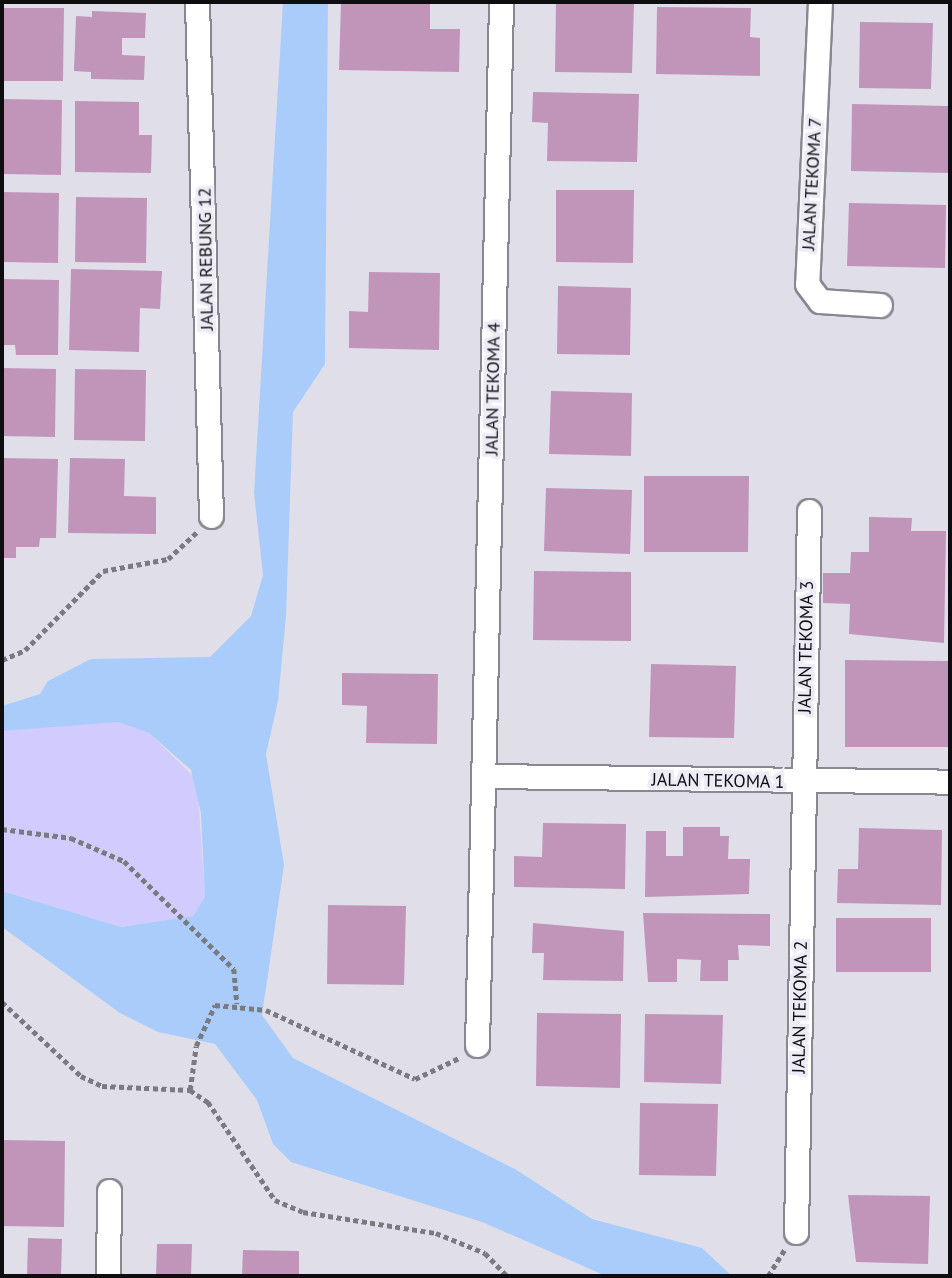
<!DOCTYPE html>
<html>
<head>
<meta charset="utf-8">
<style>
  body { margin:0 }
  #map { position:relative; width:952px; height:1278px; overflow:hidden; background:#e0dfe9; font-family:"PT Sans",sans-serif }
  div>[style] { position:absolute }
  .green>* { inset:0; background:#d1cbfe }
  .water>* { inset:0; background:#aaccfa }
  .building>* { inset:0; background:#c194b9 }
  .path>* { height:4.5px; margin-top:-2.25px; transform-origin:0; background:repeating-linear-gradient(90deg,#7a7a81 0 5px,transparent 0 8.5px) }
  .roads { filter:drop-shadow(2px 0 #898891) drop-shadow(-2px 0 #898891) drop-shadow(0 2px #898891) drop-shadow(0 -2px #898891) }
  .street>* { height:23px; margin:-11.5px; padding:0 11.5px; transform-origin:11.5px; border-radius:11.5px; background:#fff }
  span { translate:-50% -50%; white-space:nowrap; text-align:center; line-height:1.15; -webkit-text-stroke:7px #edecf6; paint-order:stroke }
  .street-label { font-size:18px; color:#0e0e11 }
  .frame { position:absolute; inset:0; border:4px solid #0e0e11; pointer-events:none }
</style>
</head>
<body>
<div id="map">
  <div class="green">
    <div style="clip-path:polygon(91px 722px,118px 722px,149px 733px,197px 780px,205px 897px,193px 916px,121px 927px,2px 891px,2px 731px)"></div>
  </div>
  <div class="water">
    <div style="clip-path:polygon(283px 2px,328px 2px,325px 364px,293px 412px,286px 616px,278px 701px,266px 754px,284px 865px,262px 1015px,293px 1058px,515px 1169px,592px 1219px,702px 1248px,732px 1276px,606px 1276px,482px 1222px,291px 1162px,273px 1144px,257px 1100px,215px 1044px,158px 1032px,120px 1013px,2px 927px,2px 891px,121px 927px,193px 916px,205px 897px,201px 813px,191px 770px,149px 733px,118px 722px,2px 731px,2px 706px,40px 694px,48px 681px,91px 659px,210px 657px,251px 616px,263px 575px,254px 493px)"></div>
  </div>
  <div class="building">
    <div style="clip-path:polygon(341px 2px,430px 2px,430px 29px,460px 29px,459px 72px,339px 70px)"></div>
    <div style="clip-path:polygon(556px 2px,634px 2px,632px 73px,555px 72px)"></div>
    <div style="clip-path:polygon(657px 7px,751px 8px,750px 37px,760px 38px,760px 76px,656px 74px)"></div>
    <div style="clip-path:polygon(2px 8px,64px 8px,63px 81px,2px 81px)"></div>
    <div style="clip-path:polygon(92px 11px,146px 13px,145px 38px,122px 38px,122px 55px,145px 56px,144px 80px,91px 79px,91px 72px,74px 71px,76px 16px,92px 17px)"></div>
    <div style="clip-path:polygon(860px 22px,933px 23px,931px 89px,859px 88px)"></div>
    <div style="clip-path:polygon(533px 92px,639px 94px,637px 162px,547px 161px,548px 123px,532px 122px)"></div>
    <div style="clip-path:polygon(2px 99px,62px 100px,61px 175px,2px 174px)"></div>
    <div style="clip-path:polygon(75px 101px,139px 102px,139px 135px,152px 135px,151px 173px,75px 172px)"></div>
    <div style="clip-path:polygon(852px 104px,950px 106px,950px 173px,851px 171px)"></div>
    <div style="clip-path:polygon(556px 190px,634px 190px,633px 263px,556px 262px)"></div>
    <div style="clip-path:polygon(2px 192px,59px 193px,58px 263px,2px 262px)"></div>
    <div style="clip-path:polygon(76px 197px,147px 198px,146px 263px,75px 262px)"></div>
    <div style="clip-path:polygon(849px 203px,946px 205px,945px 268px,847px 266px)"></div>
    <div style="clip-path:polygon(71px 269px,162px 271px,160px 309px,140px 308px,139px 352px,69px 350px)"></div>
    <div style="clip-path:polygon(369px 272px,440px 273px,439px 350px,349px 348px,349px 311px,368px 312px)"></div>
    <div style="clip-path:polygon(2px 279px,59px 280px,58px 355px,16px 355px,15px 345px,2px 345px)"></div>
    <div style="clip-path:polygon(558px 286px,631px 288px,630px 355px,557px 354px)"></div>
    <div style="clip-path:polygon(2px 368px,56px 369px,55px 437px,2px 436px)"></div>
    <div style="clip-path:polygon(75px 369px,146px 370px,145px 441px,74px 440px)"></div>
    <div style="clip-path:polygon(551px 391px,632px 393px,631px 456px,549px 454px)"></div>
    <div style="clip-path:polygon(2px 458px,58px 459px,56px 538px,40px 538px,39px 547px,16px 547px,16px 558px,2px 558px)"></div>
    <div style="clip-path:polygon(70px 458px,125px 459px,124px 496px,156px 497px,156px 534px,68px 533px)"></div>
    <div style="clip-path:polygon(644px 476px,749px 476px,748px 552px,644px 552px)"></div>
    <div style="clip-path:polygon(546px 488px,632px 490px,630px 554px,544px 551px)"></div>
    <div style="clip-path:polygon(869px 517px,912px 518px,911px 531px,946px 531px,944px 643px,849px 634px,850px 604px,823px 603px,823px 573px,850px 573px,851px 552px,869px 552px)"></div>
    <div style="clip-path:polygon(534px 571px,631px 572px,631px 641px,533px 640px)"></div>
    <div style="clip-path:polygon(845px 660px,948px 661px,948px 747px,845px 747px)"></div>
    <div style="clip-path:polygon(651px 664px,736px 666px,734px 738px,649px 737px)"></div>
    <div style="clip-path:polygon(342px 673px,438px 674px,437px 744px,366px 743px,367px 706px,342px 705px)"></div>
    <div style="clip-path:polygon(543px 823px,626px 824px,625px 889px,514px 887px,514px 856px,542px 857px)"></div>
    <div style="clip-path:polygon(683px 827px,720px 827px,720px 836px,729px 836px,728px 859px,750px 859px,749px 894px,645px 897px,646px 831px,666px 831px,666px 856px,683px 856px)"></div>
    <div style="clip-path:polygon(859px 828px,942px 830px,941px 905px,837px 903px,838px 869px,858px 869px)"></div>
    <div style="clip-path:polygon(328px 905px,406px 906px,404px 985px,327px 984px)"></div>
    <div style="clip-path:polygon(643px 913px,770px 914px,770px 946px,738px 945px,739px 960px,728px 960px,728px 981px,700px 981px,701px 960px,677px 959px,677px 982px,648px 982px)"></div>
    <div style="clip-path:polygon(836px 918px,931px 918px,931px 972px,836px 972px)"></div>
    <div style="clip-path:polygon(533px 923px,624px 931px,623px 981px,543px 980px,544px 953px,532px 953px)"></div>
    <div style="clip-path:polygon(537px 1013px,621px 1014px,620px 1088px,536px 1086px)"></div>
    <div style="clip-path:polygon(645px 1014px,723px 1015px,721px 1084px,644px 1082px)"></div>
    <div style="clip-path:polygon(640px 1103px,718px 1104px,716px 1176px,639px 1175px)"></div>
    <div style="clip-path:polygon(2px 1140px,65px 1141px,64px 1227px,2px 1226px)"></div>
    <div style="clip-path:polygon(848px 1195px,930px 1196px,928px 1264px,856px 1262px)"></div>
    <div style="clip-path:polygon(28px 1238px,62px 1239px,61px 1276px,27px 1276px)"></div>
    <div style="clip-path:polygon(157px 1244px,192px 1244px,191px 1276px,156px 1276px)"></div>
    <div style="clip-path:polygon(243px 1250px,299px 1251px,299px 1276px,242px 1276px)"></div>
  </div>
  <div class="path">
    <div style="left:2px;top:660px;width:25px;rotate:-23deg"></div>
    <div style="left:25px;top:650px;width:111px;rotate:-45.4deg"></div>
    <div style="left:103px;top:571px;width:66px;rotate:-10.5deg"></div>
    <div style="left:168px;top:559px;width:41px;rotate:-43deg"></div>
    <div style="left:2px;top:829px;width:70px;rotate:7.4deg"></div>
    <div style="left:71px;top:838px;width:58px;rotate:23.5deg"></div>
    <div style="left:124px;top:861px;width:154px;rotate:44.5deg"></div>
    <div style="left:234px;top:969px;width:35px;rotate:85deg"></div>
    <div style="left:2px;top:1002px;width:108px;rotate:43.1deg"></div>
    <div style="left:81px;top:1076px;width:23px;rotate:25deg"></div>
    <div style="left:102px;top:1086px;width:88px;rotate:2.6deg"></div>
    <div style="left:190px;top:1090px;width:22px;rotate:34deg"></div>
    <div style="left:208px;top:1102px;width:119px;rotate:55.6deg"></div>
    <div style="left:275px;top:1200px;width:30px;rotate:23deg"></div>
    <div style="left:303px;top:1212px;width:135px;rotate:9deg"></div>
    <div style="left:436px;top:1233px;width:53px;rotate:22.2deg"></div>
    <div style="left:485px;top:1253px;width:32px;rotate:46deg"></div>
    <div style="left:190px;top:1090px;width:44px;rotate:-82.2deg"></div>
    <div style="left:196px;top:1046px;width:45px;rotate:-65.1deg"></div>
    <div style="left:215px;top:1005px;width:51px;rotate:5.6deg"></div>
    <div style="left:266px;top:1010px;width:164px;rotate:24.8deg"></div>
    <div style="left:415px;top:1079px;width:49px;rotate:-25.5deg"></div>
    <div style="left:768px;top:1276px;width:31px;rotate:-58deg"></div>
  </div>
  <div class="roads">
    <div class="street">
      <div style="left:197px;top:2px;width:514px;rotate:88.44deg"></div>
      <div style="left:820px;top:2px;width:282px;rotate:92.6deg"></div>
      <div style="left:807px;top:284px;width:21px;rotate:53deg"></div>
      <div style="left:820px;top:301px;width:60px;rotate:3.8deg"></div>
      <div style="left:485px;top:776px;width:465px;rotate:0.7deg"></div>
      <div style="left:477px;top:1045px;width:1043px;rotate:-88.68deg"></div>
      <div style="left:796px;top:1232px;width:721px;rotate:-88.97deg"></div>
      <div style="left:108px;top:1276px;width:85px;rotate:-89.3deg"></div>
    </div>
  </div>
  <div class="street-label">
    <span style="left:812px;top:184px;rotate:-87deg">JALAN TEKOMA 7</span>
    <span style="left:206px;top:259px;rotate:-91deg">JALAN REBUNG 12</span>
    <span style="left:493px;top:389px;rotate:-89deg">JALAN TEKOMA 4</span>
    <span style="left:806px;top:647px;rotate:-89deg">JALAN TEKOMA 3</span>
    <span style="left:718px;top:781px;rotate:1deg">JALAN TEKOMA 1</span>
    <span style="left:800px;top:1007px;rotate:-89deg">JALAN TEKOMA 2</span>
  </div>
  <div class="frame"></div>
</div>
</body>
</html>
